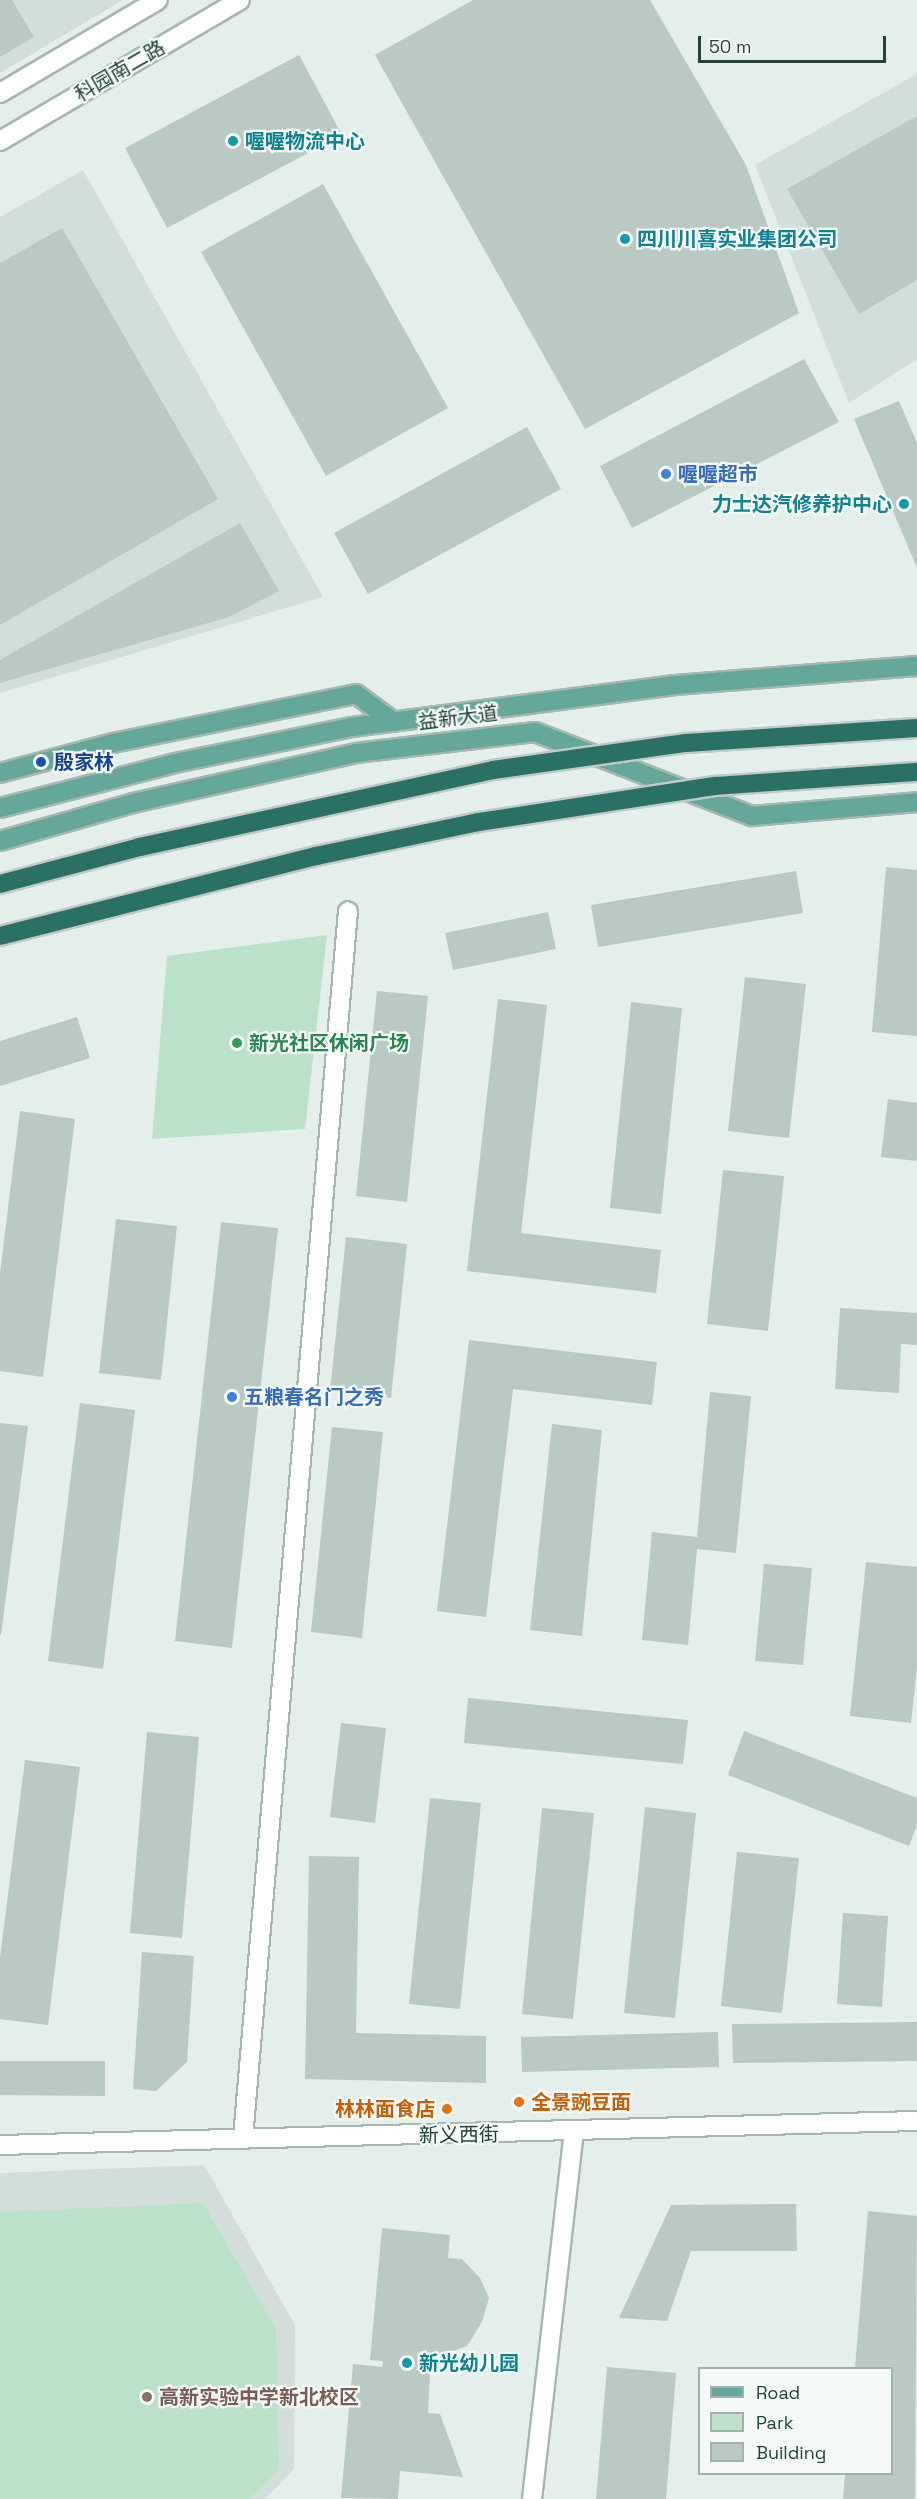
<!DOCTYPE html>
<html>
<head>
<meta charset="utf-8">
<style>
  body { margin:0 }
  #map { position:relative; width:917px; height:2499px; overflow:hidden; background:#e4eeea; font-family:"Space Grotesk","Noto Sans SC",sans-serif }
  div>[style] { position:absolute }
  .built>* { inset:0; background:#d2ded9 }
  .green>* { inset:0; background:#bbe1c8 }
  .building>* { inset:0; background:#b9c9c4 }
  .roads { filter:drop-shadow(2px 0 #a6b7b2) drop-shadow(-2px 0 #a6b7b2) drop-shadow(0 2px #a6b7b2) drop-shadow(0 -2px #a6b7b2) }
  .street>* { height:18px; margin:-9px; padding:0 9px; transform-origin:9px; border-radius:9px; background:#fff }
  .primary>* { height:18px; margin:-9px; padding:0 9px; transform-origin:9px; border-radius:9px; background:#65a79a }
  .bridges { filter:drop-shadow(2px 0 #c1cac8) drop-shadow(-2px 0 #c1cac8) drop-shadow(0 2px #c1cac8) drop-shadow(0 -2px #c1cac8) }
  .highway-bridge>* { height:18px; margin:-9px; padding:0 9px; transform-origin:9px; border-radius:9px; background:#2b7066 }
  .dots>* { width:16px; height:16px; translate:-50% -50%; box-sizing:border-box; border:3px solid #f5faf8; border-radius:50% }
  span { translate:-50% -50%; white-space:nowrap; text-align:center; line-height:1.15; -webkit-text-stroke:4.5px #f5faf8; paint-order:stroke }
  .street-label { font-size:20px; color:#22413b }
  .culture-label { font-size:20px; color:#0d838f; font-weight:700 }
  .left { translate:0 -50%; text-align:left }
  .right { translate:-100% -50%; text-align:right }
  .shop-label { font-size:20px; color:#366cbe; font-weight:700 }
  .transit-label { font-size:20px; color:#164399; font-weight:700 }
  .leisure-label { font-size:20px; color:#27864d; font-weight:700 }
  .food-label { font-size:20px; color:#c56008; font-weight:700 }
  .education-label { font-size:20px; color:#785e54; font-weight:700 }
  .legend { position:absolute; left:698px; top:2367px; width:195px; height:108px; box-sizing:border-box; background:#f5faf8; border:2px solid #a1b0ac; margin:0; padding:8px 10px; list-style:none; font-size:18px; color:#22413b }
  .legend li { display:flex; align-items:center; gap:12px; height:30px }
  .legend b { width:30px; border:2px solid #a1b0ac }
  .scale { position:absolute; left:698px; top:36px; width:188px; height:27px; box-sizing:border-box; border:3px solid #22413b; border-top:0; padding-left:8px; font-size:18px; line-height:21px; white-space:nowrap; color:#22413b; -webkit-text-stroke:4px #f5faf8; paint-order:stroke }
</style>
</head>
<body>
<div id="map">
  <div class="built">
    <div style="clip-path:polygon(0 0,123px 0,0 73px)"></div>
    <div style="clip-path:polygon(917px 74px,917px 359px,849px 403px,755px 165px)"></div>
    <div style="clip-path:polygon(83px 170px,323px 597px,0 693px,0 217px)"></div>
    <div style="clip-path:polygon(204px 2165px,295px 2325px,294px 2469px,265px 2499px,0 2499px,0 2173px)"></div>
  </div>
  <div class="green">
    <div style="clip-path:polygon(327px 935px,305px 1129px,152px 1139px,167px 956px)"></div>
    <div style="clip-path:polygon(203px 2203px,276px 2329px,279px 2470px,249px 2499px,0 2499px,0 2212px)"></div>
  </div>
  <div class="building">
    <div style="clip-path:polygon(0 0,12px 0,34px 37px,0 57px)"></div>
    <div style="clip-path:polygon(473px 0,650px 0,746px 165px,799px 313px,585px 429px,375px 55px)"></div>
    <div style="clip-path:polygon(299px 55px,342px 135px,167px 228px,125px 148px)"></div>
    <div style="clip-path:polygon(917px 116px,917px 280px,859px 314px,787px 189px)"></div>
    <div style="clip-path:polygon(323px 184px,448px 408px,326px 476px,201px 252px)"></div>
    <div style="clip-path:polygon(62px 228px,218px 499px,0 625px,0 263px)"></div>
    <div style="clip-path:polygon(804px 359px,839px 422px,632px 528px,600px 466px)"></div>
    <div style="clip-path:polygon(899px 401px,917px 443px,917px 568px,854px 419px)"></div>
    <div style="clip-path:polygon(527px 427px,561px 489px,368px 594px,334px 533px)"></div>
    <div style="clip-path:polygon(240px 523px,279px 591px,229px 617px,0 683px,0 660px)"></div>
    <div style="clip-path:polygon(886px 867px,917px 870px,917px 1036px,872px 1032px)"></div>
    <div style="clip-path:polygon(796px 871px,803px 913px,598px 947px,591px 905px)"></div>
    <div style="clip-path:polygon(548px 912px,556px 949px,453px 970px,445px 933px)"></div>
    <div style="clip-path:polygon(745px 977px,806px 984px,789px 1138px,728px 1131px)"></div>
    <div style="clip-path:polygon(377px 991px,428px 996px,407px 1202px,356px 1196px)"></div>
    <div style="clip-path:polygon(498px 999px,547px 1005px,521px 1233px,661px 1250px,656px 1293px,467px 1271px)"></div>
    <div style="clip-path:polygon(631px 1002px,682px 1008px,661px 1214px,610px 1208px)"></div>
    <div style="clip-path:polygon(77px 1017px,90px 1058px,0 1086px,0 1041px)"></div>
    <div style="clip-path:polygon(888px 1099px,917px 1103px,917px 1161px,881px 1157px)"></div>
    <div style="clip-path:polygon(20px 1111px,75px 1119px,43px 1377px,0 1371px,0 1273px)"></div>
    <div style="clip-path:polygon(723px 1170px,784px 1176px,768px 1331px,707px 1324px)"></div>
    <div style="clip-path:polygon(116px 1219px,177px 1226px,161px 1380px,99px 1373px)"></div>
    <div style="clip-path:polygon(221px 1222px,278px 1228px,232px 1648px,175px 1641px)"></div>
    <div style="clip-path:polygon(346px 1237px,407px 1244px,391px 1398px,330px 1391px)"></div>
    <div style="clip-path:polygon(840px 1308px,917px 1313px,917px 1345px,901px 1344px,899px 1393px,835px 1389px)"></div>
    <div style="clip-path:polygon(469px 1340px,657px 1362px,652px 1405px,513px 1389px,486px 1617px,437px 1611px)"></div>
    <div style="clip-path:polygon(710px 1392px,751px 1396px,736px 1553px,697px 1549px,688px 1645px,642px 1640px,652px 1532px,697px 1537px)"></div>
    <div style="clip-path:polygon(80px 1403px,135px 1410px,103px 1669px,48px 1661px)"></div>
    <div style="clip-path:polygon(0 1423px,28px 1426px,1px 1635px,0 1635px)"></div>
    <div style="clip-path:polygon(552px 1424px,602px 1430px,582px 1636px,530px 1630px)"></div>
    <div style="clip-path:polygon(332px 1427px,383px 1432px,362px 1638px,311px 1632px)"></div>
    <div style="clip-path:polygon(866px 1562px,917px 1567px,917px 1667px,911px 1723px,850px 1716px)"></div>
    <div style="clip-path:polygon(764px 1564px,812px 1568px,803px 1665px,755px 1661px)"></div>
    <div style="clip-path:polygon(468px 1698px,688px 1720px,683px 1764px,464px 1743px)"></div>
    <div style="clip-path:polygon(341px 1723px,386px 1728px,375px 1823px,330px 1817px)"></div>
    <div style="clip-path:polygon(744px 1731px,917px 1798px,917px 1825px,909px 1846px,728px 1775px)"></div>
    <div style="clip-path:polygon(147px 1732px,199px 1737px,182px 1938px,130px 1933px)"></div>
    <div style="clip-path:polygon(25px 1760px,80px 1767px,48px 2025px,0 2019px,0 1958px)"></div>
    <div style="clip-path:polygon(430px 1798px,481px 1803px,460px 2009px,409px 2004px)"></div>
    <div style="clip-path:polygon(645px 1807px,696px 1813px,675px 2018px,624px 2013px)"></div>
    <div style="clip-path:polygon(542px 1808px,594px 1813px,573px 2019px,522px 2014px)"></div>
    <div style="clip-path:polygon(737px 1852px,799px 1858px,782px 2013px,721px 2006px)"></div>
    <div style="clip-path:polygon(309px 1856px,359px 1857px,356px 2033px,486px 2036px,486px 2083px,305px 2079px)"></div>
    <div style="clip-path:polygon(843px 1913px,888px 1916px,882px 2007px,837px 2004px)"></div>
    <div style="clip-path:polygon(142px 1952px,194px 1956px,187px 2062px,156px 2091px,133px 2089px)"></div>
    <div style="clip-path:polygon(917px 2022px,917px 2061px,733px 2063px,732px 2024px)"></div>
    <div style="clip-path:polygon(718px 2032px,719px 2067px,522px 2072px,521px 2037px)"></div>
    <div style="clip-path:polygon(0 2061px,105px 2061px,105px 2096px,0 2095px)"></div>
    <div style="clip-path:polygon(796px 2204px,797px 2251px,691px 2251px,667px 2321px,619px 2318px,671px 2205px)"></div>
    <div style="clip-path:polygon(868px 2211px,917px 2216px,915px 2499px,843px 2499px,845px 2474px,892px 2474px,892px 2368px,855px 2368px)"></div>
    <div style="clip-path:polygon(382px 2228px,450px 2235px,448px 2258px,462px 2259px,480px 2278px,489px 2298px,482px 2322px,467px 2346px,431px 2359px,428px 2413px,440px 2414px,463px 2477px,400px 2471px,398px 2499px,341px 2498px,353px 2364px,382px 2367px,383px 2361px,370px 2360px)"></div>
    <div style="clip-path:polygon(607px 2367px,676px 2373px,666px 2499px,596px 2499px)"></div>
  </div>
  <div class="roads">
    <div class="street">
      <div style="left:0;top:93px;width:183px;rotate:-30.5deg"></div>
      <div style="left:0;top:141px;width:278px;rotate:-30.4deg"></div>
      <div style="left:243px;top:2138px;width:1231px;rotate:-85.11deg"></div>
      <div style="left:0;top:2145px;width:917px;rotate:-1.5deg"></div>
      <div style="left:532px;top:2499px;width:368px;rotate:-83.5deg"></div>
    </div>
    <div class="primary">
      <div style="left:0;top:773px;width:117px;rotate:-14.9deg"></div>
      <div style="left:113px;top:743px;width:248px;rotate:-11.4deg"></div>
      <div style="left:356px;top:694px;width:47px;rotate:36.4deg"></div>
      <div style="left:0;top:808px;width:181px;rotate:-14.4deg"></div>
      <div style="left:175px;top:763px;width:181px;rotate:-11.5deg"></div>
      <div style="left:352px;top:727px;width:326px;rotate:-7.4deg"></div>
      <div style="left:675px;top:685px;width:243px;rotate:-4.5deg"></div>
      <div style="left:0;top:841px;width:138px;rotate:-15.9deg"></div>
      <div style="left:133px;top:803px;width:229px;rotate:-12.6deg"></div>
      <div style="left:356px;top:753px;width:180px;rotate:-6.7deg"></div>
      <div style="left:535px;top:732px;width:233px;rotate:21.2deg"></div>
      <div style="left:752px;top:816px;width:166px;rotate:-4.8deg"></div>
    </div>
  </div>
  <div class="bridges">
    <div class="highway-bridge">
      <div style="left:0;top:884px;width:145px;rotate:-14.8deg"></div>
      <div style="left:140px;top:847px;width:361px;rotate:-12.3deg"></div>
      <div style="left:493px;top:770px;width:195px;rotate:-8deg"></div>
      <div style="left:686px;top:743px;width:231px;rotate:-3.7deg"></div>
      <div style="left:0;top:936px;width:326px;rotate:-14.2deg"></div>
      <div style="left:316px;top:856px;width:167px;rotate:-11.8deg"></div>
      <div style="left:479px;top:822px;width:239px;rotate:-8.7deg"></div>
      <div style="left:715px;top:786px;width:202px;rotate:-4deg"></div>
    </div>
  </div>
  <div class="dots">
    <div style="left:233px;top:141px;background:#0f9aa8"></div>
    <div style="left:625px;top:239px;background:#0f9aa8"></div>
    <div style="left:666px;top:474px;background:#3f7fe0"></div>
    <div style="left:904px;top:504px;background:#0f9aa8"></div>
    <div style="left:41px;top:762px;background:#1a4fb4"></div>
    <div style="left:237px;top:1043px;background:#2e9e5b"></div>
    <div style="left:232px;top:1397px;background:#3f7fe0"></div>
    <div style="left:519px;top:2102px;background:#e8710a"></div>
    <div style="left:447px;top:2109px;background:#e8710a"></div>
    <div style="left:407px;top:2363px;background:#0f9aa8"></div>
    <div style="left:147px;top:2397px;background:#8d6e63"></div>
  </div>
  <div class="street-label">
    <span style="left:120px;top:71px;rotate:-30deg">科园南二路</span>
    <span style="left:458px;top:718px;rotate:-7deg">益新大道</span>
    <span style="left:459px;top:2135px;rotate:-1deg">新义西街</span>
  </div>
  <div class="culture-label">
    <span class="left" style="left:245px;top:141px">喔喔物流中心</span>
    <span class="left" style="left:637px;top:239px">四川川喜实业集团公司</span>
    <span class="right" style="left:892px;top:504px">力士达汽修养护中心</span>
    <span class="left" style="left:419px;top:2363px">新光幼儿园</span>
  </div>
  <div class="shop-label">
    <span class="left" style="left:678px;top:474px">喔喔超市</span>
    <span class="left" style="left:244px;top:1397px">五粮春名门之秀</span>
  </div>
  <div class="transit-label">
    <span class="left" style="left:54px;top:762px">殷家林</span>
  </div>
  <div class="leisure-label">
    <span class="left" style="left:249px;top:1043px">新光社区休闲广场</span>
  </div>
  <div class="food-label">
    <span class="left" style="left:531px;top:2102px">全景豌豆面</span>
    <span class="right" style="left:435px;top:2109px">林林面食店</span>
  </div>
  <div class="education-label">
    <span class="left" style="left:159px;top:2397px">高新实验中学新北校区</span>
  </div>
  <ul class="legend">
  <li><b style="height:8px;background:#65a79a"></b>Road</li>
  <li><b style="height:16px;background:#bbe1c8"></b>Park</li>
  <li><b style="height:16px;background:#b9c9c4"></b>Building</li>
  </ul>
  <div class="scale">50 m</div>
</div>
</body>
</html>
